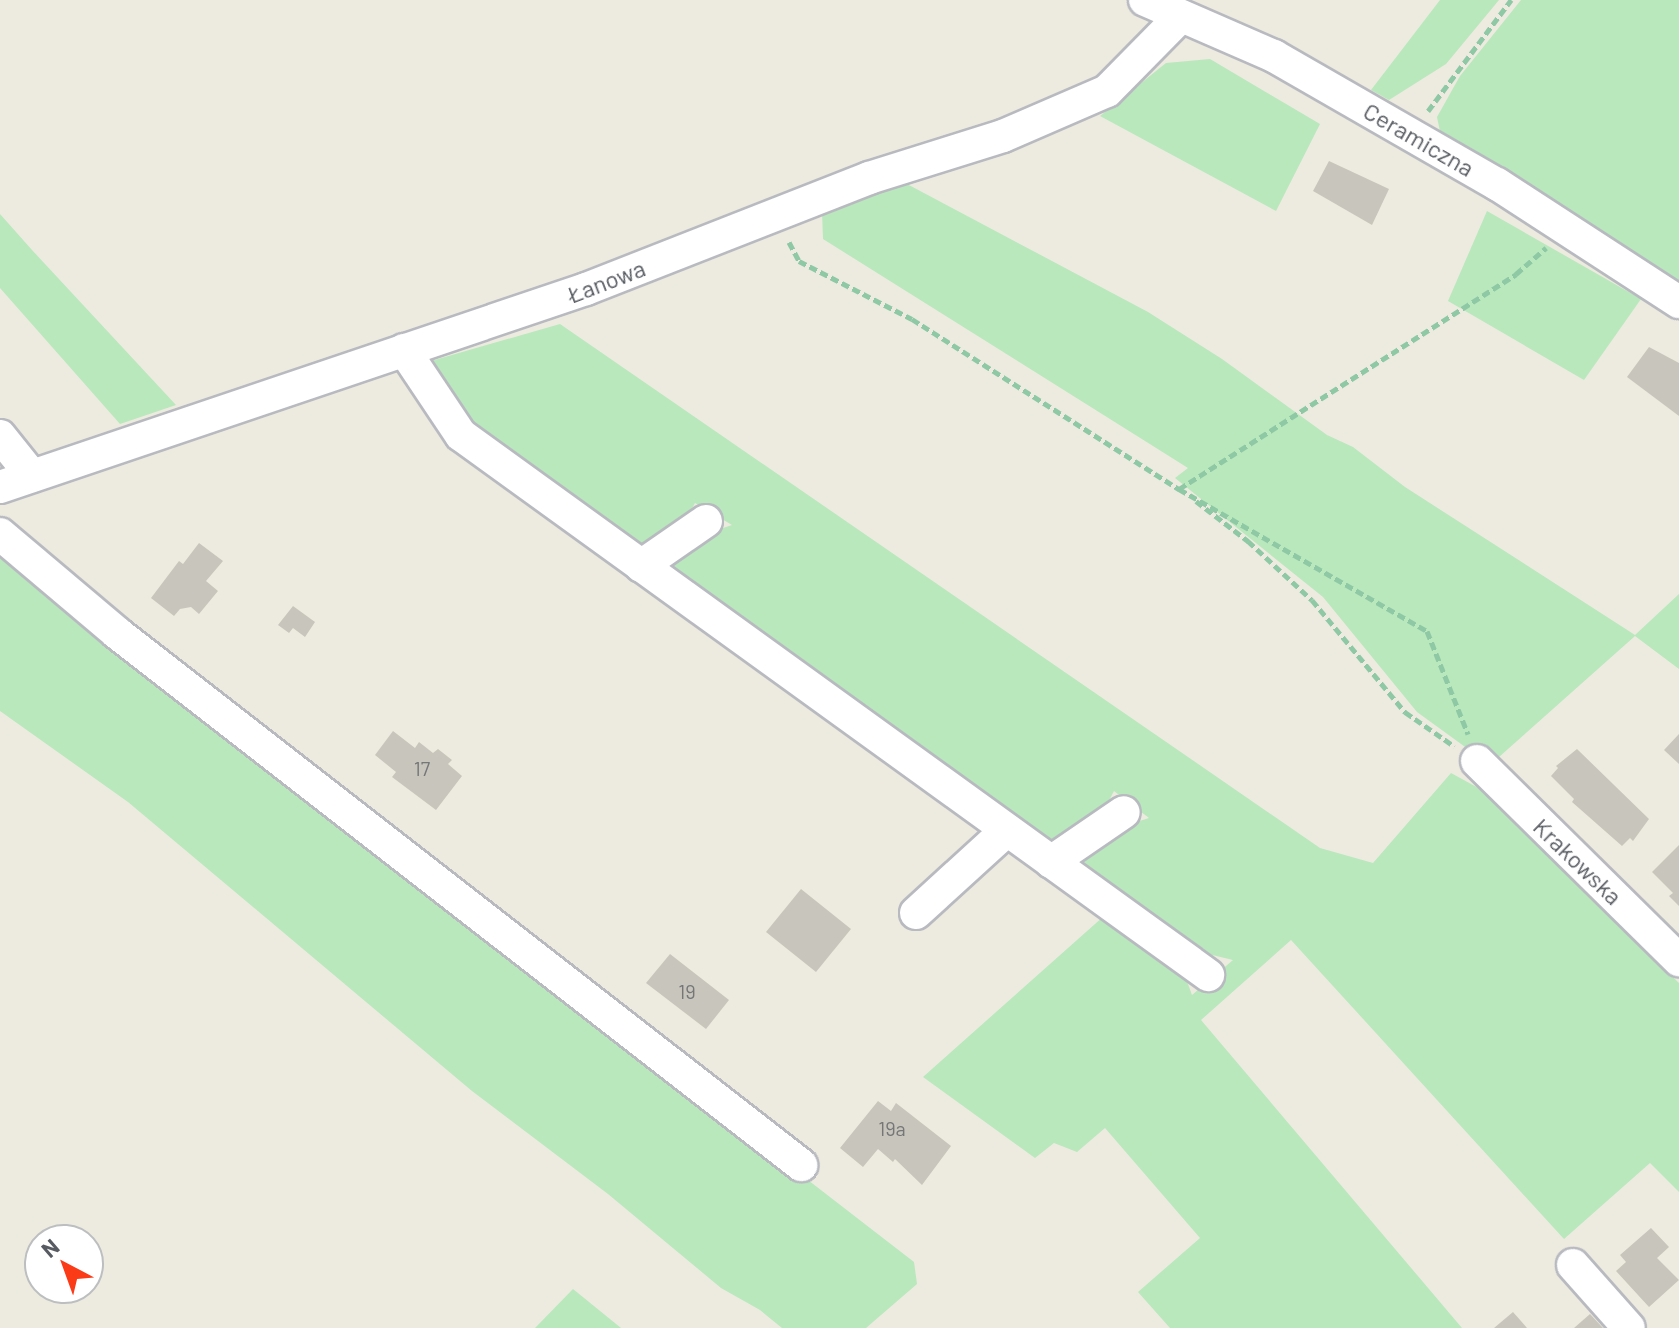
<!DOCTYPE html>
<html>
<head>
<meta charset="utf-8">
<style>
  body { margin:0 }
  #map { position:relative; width:1679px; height:1328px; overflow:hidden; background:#edebdf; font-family:Barlow,sans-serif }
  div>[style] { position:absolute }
  .green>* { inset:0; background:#b8e8bc }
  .building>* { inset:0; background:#c8c5bc }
  .path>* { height:5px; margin-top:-2.5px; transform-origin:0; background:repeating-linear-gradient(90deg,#8fc8a4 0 8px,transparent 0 12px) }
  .roads { filter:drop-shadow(2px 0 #b8bac0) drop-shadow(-2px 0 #b8bac0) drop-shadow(0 2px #b8bac0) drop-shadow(0 -2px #b8bac0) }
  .minor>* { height:32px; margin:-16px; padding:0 16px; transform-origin:16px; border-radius:16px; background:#fff }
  span { translate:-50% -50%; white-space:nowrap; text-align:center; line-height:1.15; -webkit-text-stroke:8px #fff; paint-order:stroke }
  .number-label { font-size:20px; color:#747678 }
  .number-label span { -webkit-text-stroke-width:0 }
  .street-label { font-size:24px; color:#585c62 }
  .north { position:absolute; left:24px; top:1224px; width:80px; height:80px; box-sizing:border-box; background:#fff; border:2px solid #bcbec0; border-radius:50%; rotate:319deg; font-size:22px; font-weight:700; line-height:32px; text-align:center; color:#585c62 }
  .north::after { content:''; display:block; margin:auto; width:28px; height:36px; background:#fb3b18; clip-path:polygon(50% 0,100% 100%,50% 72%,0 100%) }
</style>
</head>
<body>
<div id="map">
  <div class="green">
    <div style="clip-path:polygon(1440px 0,1499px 0,1446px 64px,1389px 100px,1371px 90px)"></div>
    <div style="clip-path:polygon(1521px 0,1679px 0,1679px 286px,1441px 136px,1437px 117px,1460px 76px)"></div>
    <div style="clip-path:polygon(1210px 59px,1320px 124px,1276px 211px,1100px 116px,1166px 63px)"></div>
    <div style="clip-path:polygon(907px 184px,1148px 312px,1222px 359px,1327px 435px,1353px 447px,1405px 487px,1635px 635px,1679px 594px,1679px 669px,1635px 636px,1490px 765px,1417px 712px,1323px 597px,1175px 478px,1188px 468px,823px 239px,822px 211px)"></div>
    <div style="clip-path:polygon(1487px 211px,1641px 299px,1584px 380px,1448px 301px)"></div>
    <div style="clip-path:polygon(0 214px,32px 250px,176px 405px,120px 424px,0 288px)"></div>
    <div style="clip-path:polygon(560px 324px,1320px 848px,1373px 863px,1451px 773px,1482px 790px,1679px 983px,1679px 1192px,1650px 1163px,1564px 1239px,1291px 940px,1201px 1020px,1462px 1328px,1170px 1328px,1138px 1292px,1200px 1238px,1105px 1128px,1077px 1152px,1054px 1143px,1035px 1158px,923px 1077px,1104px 916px,1184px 973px,1192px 995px,1233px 960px,1204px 953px,1074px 861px,1121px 827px,1149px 818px,1114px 791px,1103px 812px,1053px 846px,662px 565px,702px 535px,732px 525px,695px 503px,686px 520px,643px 548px,486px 436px,468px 417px,431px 361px)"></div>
    <div style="clip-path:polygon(0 551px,293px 782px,914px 1262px,917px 1284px,866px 1328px,782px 1328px,760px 1310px,721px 1288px,608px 1194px,472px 1091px,128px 802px,0 711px)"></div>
    <div style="clip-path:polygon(573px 1289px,621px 1328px,535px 1328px)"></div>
  </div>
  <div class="building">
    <div style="clip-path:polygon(1329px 161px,1389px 189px,1372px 225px,1313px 191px)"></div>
    <div style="clip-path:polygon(1649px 347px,1679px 363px,1679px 416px,1627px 377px)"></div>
    <div style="clip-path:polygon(199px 543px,223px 561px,206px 581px,218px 591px,199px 614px,191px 607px,180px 609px,174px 616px,151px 598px,179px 561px,183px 564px)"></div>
    <div style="clip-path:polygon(293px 606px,315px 622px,305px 637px,293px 628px,289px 633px,278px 625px)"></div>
    <div style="clip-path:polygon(393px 731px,415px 748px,419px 742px,433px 753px,438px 749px,452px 760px,448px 764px,462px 776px,436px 810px,392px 777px,396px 772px,375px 755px)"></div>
    <div style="clip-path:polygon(1679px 734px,1679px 764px,1664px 750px)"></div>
    <div style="clip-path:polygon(1577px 749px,1649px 819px,1633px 841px,1630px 838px,1622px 846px,1572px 802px,1574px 799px,1551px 776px,1558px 768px,1556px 766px)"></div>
    <div style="clip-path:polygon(1679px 845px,1679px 906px,1669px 896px,1673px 893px,1652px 872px)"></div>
    <div style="clip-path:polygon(801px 889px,851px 929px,816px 972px,766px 932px)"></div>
    <div style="clip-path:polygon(670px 954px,729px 1000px,706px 1029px,646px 983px)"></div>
    <div style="clip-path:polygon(878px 1101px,891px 1111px,896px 1103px,951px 1146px,922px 1185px,895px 1159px,893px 1162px,878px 1149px,863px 1167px,840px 1148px)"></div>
    <div style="clip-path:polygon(1651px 1228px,1669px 1247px,1657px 1258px,1679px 1280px,1649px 1307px,1616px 1271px,1626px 1262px,1620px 1255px)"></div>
    <div style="clip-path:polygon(1513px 1312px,1527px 1328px,1494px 1328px)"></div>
    <div style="clip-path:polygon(1590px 1314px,1603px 1328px,1574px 1328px)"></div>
  </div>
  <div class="path">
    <div style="left:1428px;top:111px;width:139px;rotate:-53.2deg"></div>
    <div style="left:789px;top:242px;width:21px;rotate:62deg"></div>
    <div style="left:799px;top:261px;width:127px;rotate:27.2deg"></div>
    <div style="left:912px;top:319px;width:317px;rotate:32.5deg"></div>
    <div style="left:1179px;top:489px;width:286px;rotate:29.8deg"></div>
    <div style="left:1427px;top:631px;width:111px;rotate:68.3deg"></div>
    <div style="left:1179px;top:489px;width:400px;rotate:-32.5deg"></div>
    <div style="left:1516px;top:274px;width:40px;rotate:-41deg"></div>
    <div style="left:1196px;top:501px;width:66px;rotate:37.6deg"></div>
    <div style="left:1248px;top:541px;width:87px;rotate:42.7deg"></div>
    <div style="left:1312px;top:600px;width:146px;rotate:50.3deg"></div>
    <div style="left:1405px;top:712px;width:60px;rotate:34.8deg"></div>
  </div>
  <div class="roads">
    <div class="minor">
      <div style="left:1145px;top:0;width:141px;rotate:23.5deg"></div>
      <div style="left:1274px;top:56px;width:257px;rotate:29.9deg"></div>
      <div style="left:1497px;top:184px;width:217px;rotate:33deg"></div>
      <div style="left:404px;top:350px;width:102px;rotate:56.2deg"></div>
      <div style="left:461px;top:435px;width:922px;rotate:35.86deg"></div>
      <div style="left:0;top:436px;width:51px;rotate:51.3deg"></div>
      <div style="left:0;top:487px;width:619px;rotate:-18.67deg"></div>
      <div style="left:586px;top:289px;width:304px;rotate:-21.4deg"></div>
      <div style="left:869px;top:178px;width:140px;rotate:-17.4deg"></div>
      <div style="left:1003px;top:136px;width:113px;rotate:-23.4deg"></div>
      <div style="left:1107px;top:91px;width:104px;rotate:-45.4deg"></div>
      <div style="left:0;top:534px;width:153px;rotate:40.2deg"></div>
      <div style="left:117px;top:633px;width:867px;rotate:37.87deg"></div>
      <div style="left:641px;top:566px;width:79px;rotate:-34.7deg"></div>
      <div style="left:1477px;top:761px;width:284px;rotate:44.6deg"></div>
      <div style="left:1051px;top:862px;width:88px;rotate:-34.4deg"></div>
      <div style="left:916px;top:913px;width:123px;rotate:-42.4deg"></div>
      <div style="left:1573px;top:1265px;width:84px;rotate:48.4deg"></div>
    </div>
  </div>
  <div class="number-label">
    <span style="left:422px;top:768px">17</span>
    <span style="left:687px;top:991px">19</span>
    <span style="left:892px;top:1128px">19a</span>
  </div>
  <div class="street-label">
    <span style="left:1419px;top:139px;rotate:30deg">Ceramiczna</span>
    <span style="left:606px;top:281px;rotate:-21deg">Łanowa</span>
    <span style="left:1578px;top:861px;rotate:44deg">Krakowska</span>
  </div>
  <div class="north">N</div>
</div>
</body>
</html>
